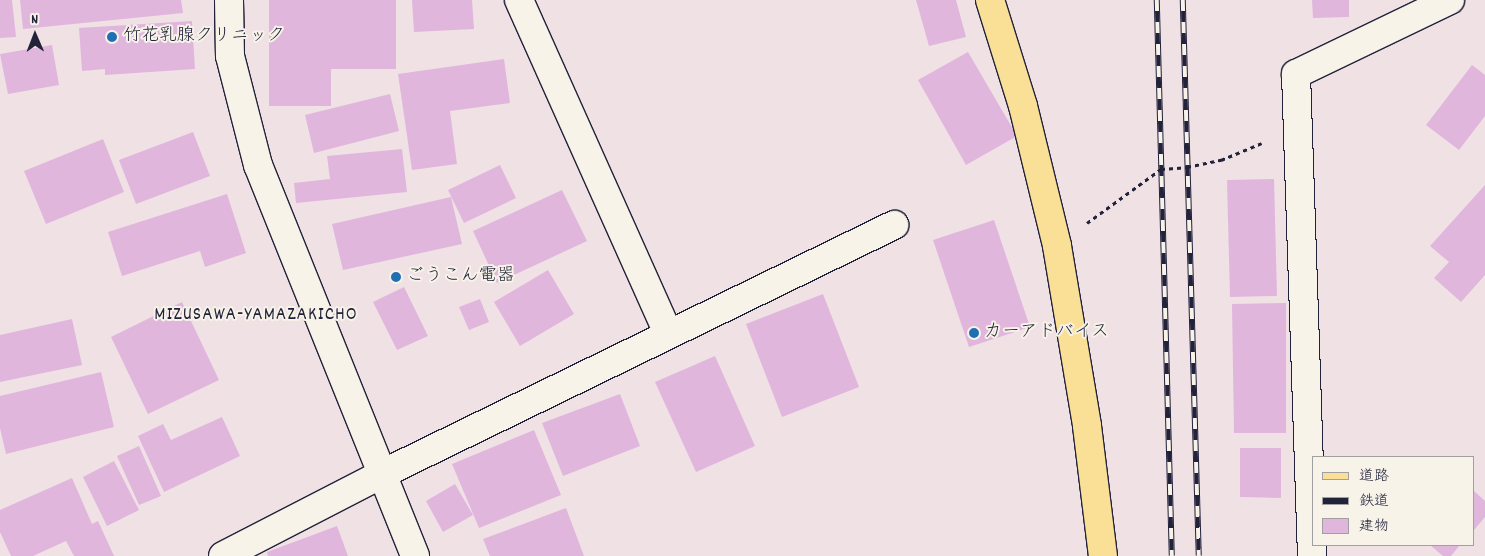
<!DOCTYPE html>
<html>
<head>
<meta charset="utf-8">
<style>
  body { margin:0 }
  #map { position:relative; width:1485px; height:556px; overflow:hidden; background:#f0e1e5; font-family:Dekko,"Klee One",sans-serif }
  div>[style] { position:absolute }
  .building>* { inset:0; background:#e0b6dd }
  .path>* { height:3px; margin-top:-1.5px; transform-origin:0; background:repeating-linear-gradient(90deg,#22223b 0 4px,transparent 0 8px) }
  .roads { filter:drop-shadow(1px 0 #22223b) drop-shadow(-1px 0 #22223b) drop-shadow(0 1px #22223b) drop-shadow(0 -1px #22223b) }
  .minor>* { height:28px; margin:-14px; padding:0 14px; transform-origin:14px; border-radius:14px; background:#f7f3e8 }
  .major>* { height:28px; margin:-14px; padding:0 14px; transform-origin:14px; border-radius:14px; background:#fadf96 }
  .rail>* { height:5.5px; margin-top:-2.75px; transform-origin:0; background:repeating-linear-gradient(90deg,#f7f3e8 0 11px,#22223b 0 22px); box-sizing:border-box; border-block:1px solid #22223b }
  .dots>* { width:14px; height:14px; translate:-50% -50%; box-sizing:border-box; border:2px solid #f7f3e8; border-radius:50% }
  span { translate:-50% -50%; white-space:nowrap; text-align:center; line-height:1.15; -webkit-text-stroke:4px #f7f3e8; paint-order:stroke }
  .poi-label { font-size:18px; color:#22223b }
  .left { translate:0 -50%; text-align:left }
  .neighbourhood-label { font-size:19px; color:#22223b; letter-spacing:1px }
  .legend { position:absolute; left:1312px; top:456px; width:162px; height:90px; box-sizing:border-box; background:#f7f3e8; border:1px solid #a29fa3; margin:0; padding:6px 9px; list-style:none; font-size:15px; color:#22223b }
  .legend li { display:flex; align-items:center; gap:10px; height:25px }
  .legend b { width:25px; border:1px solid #a29fa3 }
  .north { position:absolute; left:10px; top:10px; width:50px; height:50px; -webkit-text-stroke:4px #f7f3e8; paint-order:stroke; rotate:359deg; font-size:14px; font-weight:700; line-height:20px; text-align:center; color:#22223b }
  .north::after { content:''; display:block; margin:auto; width:18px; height:22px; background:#22223b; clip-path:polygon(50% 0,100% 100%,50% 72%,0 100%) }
</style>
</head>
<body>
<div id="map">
  <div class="building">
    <div style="clip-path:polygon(0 0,12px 0,16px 37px,0 38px)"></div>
    <div style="clip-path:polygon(20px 0,181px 0,183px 13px,23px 29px)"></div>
    <div style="clip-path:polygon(269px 0,396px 0,396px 69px,331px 69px,331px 106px,269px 106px)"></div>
    <div style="clip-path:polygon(412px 0,472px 0,474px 29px,414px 32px)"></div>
    <div style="clip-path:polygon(916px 0,956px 0,966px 37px,929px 46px)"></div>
    <div style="clip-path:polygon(1312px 0,1349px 0,1349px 17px,1313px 18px)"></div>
    <div style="clip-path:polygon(192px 21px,195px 69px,105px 75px,105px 69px,82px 71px,79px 28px)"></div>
    <div style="clip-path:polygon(52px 45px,59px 85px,8px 94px,0 54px)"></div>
    <div style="clip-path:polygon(968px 52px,1017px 136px,966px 165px,918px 80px)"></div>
    <div style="clip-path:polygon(504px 59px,510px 103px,450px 111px,457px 164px,412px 170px,398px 74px)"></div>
    <div style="clip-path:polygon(1472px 65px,1485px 75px,1485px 116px,1459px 150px,1426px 125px)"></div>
    <div style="clip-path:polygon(390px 94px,399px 131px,314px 153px,305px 115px)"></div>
    <div style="clip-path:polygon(193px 132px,210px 176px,136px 204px,119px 160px)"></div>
    <div style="clip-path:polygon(103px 139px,124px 192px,46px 224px,24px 171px)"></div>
    <div style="clip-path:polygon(402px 149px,407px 192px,296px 203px,294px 183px,330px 179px,327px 156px)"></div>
    <div style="clip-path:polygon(500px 165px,516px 198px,464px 223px,448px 190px)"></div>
    <div style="clip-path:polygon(1274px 179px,1277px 296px,1230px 297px,1227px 180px)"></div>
    <div style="clip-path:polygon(1485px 185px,1485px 275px,1461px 302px,1434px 278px,1449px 262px,1430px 246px)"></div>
    <div style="clip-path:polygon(562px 190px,587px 241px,497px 283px,473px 231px)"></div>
    <div style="clip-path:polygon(227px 194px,246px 253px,205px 267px,200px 251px,122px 276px,108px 232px)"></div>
    <div style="clip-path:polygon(451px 197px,462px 244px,343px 270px,332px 224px)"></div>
    <div style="clip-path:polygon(994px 220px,1030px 327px,969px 347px,933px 240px)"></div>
    <div style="clip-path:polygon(548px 270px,574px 314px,520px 346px,494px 302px)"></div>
    <div style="clip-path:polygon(404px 287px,428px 336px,397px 350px,373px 302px)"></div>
    <div style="clip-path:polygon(823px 294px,859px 387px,782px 417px,746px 324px)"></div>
    <div style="clip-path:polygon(480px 299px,489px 322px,469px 330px,459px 307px)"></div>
    <div style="clip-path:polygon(182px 302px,219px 380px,148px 414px,111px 337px)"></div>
    <div style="clip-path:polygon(1286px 303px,1286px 433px,1234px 433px,1232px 304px)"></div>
    <div style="clip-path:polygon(72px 319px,82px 365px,0 382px,0 335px)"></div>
    <div style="clip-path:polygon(715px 356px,755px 446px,696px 472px,655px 382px)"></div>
    <div style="clip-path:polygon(101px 372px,114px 427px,6px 454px,0 428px,0 396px)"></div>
    <div style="clip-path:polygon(620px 394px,640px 446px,563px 476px,542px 423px)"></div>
    <div style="clip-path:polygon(222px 417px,240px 456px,164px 492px,138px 436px,163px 424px,171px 440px)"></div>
    <div style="clip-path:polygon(534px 430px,561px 495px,479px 528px,452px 464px)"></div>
    <div style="clip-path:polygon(139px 446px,161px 496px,139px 505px,117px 456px)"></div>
    <div style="clip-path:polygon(1240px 448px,1281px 448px,1281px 498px,1240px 497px)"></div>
    <div style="clip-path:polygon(114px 461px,139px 510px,107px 526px,83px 477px)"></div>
    <div style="clip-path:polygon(72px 478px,92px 524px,98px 521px,114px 556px,74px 556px,66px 541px,33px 556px,11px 556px,0 532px,0 510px)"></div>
    <div style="clip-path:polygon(455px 484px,473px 515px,443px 532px,426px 501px)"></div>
    <div style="clip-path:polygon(1474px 491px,1485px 501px,1485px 517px,1474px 530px)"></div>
    <div style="clip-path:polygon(566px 508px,584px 556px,490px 556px,483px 539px)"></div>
    <div style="clip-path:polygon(337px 526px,348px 556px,268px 556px,267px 552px)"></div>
    <div style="clip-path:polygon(1430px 545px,1460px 545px,1451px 556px,1443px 556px)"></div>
  </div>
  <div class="path">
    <div style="left:1087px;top:223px;width:92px;rotate:-36.1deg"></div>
    <div style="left:1161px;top:169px;width:26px;rotate:-4deg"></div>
    <div style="left:1187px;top:167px;width:35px;rotate:-12deg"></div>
    <div style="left:1221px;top:160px;width:44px;rotate:-22.5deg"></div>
  </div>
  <div class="roads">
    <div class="minor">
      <div style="left:229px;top:0;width:56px;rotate:89deg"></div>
      <div style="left:230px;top:56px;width:113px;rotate:75.6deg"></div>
      <div style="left:258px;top:165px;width:421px;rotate:68.1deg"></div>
      <div style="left:519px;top:0;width:365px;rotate:65.9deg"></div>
      <div style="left:223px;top:556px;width:177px;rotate:-27.3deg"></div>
      <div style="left:380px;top:475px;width:572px;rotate:-25.94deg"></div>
      <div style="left:1312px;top:556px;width:482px;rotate:-91.9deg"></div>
      <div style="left:1296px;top:74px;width:171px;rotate:-25.7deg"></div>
    </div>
    <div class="major">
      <div style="left:990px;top:0;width:111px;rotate:72.7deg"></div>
      <div style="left:1023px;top:106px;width:144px;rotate:76.3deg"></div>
      <div style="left:1057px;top:246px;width:182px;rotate:80.5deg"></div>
      <div style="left:1087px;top:426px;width:131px;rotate:83deg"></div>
    </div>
  </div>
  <div class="rail">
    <div style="left:1157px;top:0;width:556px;rotate:88.45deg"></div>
    <div style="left:1183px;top:0;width:556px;rotate:88.35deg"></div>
  </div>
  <div class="dots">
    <div style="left:112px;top:37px;background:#1f6fb2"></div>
    <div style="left:396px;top:277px;background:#1f6fb2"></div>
    <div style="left:974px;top:333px;background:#1f6fb2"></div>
  </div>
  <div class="poi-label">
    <span class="left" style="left:123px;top:37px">竹花乳腺クリニック</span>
    <span class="left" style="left:406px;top:277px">ごうこん電器</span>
    <span class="left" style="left:984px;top:333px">カーアドバイス</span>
  </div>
  <div class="neighbourhood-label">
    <span style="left:256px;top:316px">MIZUSAWA-YAMAZAKICHO</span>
  </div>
  <ul class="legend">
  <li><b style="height:6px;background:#fadf96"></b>道路</li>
  <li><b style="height:6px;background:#22223b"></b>鉄道</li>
  <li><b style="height:14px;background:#e0b6dd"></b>建物</li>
  </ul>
  <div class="north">N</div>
</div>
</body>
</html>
